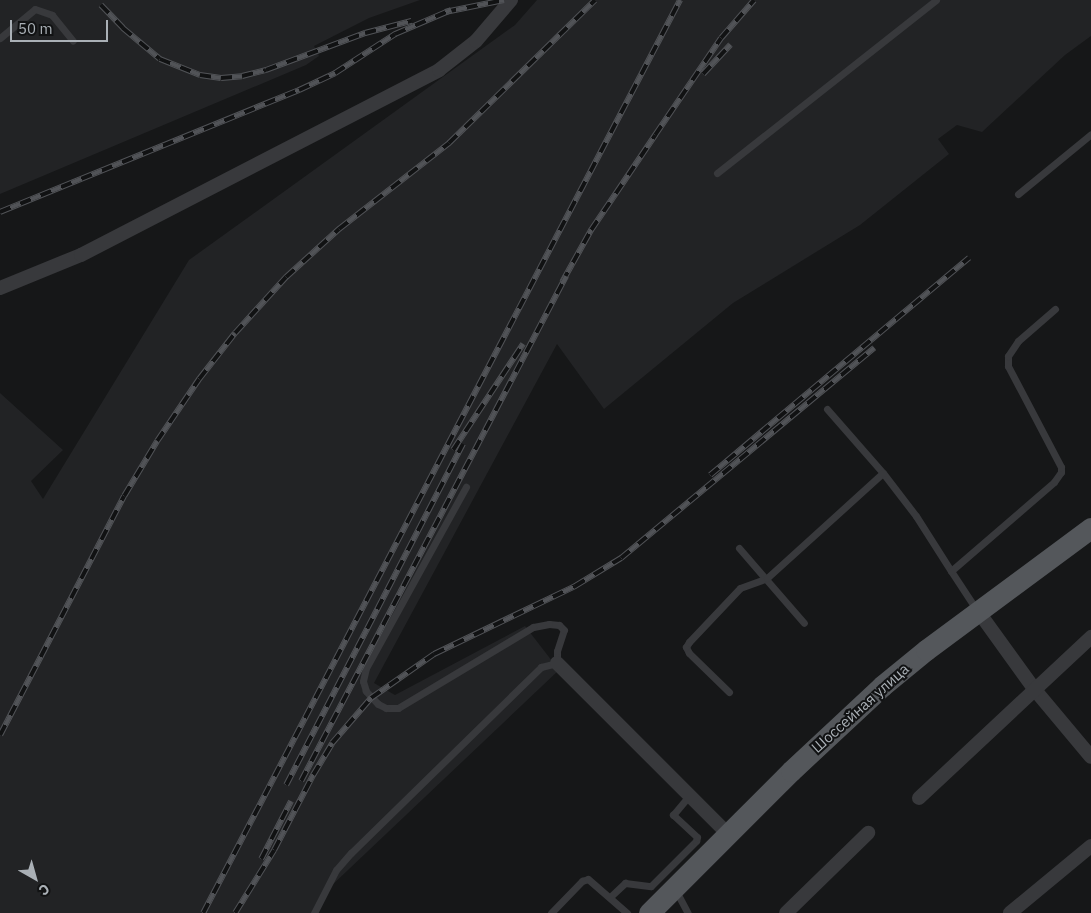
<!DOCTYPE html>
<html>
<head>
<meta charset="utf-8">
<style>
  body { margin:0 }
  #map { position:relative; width:1091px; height:913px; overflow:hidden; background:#161718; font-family:"IBM Plex Sans",sans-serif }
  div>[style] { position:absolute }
  .built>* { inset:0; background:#222325 }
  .service>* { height:7px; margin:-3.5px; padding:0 3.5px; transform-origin:3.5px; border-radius:3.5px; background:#38393c }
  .minor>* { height:14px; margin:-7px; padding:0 7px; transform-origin:7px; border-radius:7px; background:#38393c }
  .primary>* { height:21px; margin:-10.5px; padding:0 10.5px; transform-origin:10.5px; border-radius:10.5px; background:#54575b }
  .rail>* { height:5.5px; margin-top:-2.75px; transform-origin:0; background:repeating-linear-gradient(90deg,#111213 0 11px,#515357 0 22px); box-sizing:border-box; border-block:1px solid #515357 }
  span { translate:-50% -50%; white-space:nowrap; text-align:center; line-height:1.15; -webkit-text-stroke:4px #111213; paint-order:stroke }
  .street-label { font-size:15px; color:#aab0b6 }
  .north { position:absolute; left:10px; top:853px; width:50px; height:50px; -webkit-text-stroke:4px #111213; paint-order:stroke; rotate:142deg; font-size:14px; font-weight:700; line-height:20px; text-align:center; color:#aab0b6 }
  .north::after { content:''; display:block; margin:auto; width:18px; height:22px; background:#aab0b6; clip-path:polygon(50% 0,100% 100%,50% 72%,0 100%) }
  .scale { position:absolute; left:10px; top:20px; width:98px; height:22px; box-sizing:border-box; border:2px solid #aab0b6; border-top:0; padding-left:6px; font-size:15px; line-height:18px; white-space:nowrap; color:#aab0b6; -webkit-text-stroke:4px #111213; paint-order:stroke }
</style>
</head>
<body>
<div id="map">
  <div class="built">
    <div style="clip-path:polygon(0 0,420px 0,369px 18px,314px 46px,319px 56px,306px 65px,0 194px)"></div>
    <div style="clip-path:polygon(537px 0,1091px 0,1091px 36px,1065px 55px,982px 132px,957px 125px,938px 139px,949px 154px,860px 225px,733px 303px,604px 409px,557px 344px,374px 683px,395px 695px,525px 626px,559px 670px,328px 889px,315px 913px,0 913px,0 393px,63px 450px,31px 481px,43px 499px,189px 260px,515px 25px)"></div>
  </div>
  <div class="service">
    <div style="left:0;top:38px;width:45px;rotate:-39.6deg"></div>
    <div style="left:35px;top:9px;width:18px;rotate:19deg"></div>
    <div style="left:52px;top:15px;width:33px;rotate:51deg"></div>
    <div style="left:717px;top:173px;width:279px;rotate:-38.3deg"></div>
    <div style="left:1018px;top:194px;width:94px;rotate:-39.4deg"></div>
    <div style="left:827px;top:409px;width:85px;rotate:48.8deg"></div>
    <div style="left:883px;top:473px;width:54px;rotate:52.5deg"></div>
    <div style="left:916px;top:516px;width:65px;rotate:57.5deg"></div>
    <div style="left:739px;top:548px;width:99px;rotate:49.1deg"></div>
    <div style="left:976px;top:609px;width:45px;rotate:-123.3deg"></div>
    <div style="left:951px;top:571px;width:136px;rotate:-40.8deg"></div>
    <div style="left:1054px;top:482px;width:12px;rotate:-55deg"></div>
    <div style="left:1061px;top:472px;width:5px;rotate:-90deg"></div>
    <div style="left:1061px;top:467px;width:114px;rotate:-117.7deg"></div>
    <div style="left:1008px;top:366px;width:10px;rotate:-90deg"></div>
    <div style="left:1008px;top:356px;width:18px;rotate:-56deg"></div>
    <div style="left:1018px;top:341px;width:49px;rotate:-40.9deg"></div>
    <div style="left:729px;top:692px;width:56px;rotate:-135.7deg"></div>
    <div style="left:689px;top:653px;width:7px;rotate:-117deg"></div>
    <div style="left:686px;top:647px;width:6px;rotate:-59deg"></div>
    <div style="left:689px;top:642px;width:74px;rotate:-46.6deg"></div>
    <div style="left:740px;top:588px;width:29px;rotate:-20deg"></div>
    <div style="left:767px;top:578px;width:156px;rotate:-42.2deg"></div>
    <div style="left:675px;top:889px;width:27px;rotate:62deg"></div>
    <div style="left:610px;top:897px;width:21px;rotate:-43deg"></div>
    <div style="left:625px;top:883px;width:26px;rotate:7deg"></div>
    <div style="left:651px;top:886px;width:64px;rotate:-45deg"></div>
    <div style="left:696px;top:841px;width:4px;rotate:-76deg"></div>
    <div style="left:697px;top:837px;width:33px;rotate:-137deg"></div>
    <div style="left:673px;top:815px;width:25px;rotate:-50deg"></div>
    <div style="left:314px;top:913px;width:48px;rotate:-62.9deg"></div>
    <div style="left:336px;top:870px;width:23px;rotate:-49deg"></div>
    <div style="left:351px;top:853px;width:266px;rotate:-44.4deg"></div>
    <div style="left:541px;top:667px;width:16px;rotate:-14deg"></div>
    <div style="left:557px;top:663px;width:12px;rotate:-90deg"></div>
    <div style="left:557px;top:651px;width:22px;rotate:-72deg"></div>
    <div style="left:564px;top:630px;width:7px;rotate:-135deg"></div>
    <div style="left:559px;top:625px;width:10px;rotate:-174deg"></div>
    <div style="left:549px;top:624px;width:16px;rotate:169deg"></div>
    <div style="left:533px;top:627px;width:157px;rotate:149deg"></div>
    <div style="left:398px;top:708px;width:12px;rotate:180deg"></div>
    <div style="left:386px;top:708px;width:9px;rotate:-153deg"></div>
    <div style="left:378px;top:704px;width:18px;rotate:-133deg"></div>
    <div style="left:366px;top:691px;width:10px;rotate:-107deg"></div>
    <div style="left:363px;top:681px;width:13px;rotate:-77deg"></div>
    <div style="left:366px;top:668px;width:207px;rotate:-61.1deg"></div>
    <div style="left:551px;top:913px;width:45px;rotate:-45.9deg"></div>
    <div style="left:582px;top:881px;width:6px;rotate:-18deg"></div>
    <div style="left:588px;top:879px;width:52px;rotate:41.1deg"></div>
  </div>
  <div class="minor">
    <div style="left:0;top:288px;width:87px;rotate:-22.2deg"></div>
    <div style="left:81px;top:255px;width:403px;rotate:-27.3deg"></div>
    <div style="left:439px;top:70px;width:47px;rotate:-38.1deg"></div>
    <div style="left:476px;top:41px;width:54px;rotate:-49.5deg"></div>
    <div style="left:978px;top:611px;width:97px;rotate:54.2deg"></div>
    <div style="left:1035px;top:690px;width:87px;rotate:50.1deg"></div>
    <div style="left:557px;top:663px;width:242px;rotate:45deg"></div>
    <div style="left:919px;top:798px;width:236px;rotate:-43.1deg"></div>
    <div style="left:786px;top:913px;width:115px;rotate:-44.3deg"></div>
    <div style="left:1010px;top:913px;width:105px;rotate:-39.6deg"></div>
  </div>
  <div class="primary">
    <div style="left:649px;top:913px;width:201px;rotate:-45deg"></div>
    <div style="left:791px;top:771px;width:125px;rotate:-43deg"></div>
    <div style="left:882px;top:686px;width:57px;rotate:-39.3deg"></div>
    <div style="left:926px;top:650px;width:205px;rotate:-36.5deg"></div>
  </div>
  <div class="rail">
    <div style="left:101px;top:5px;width:32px;rotate:46deg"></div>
    <div style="left:123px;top:28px;width:48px;rotate:40deg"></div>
    <div style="left:160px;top:59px;width:43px;rotate:21.8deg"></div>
    <div style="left:200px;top:75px;width:21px;rotate:8deg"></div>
    <div style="left:221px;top:78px;width:21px;rotate:-5deg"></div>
    <div style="left:242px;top:76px;width:25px;rotate:-14deg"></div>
    <div style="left:266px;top:70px;width:106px;rotate:-20.5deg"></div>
    <div style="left:365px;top:33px;width:48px;rotate:-14.6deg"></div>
    <div style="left:445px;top:12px;width:60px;rotate:-11.5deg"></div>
    <div style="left:703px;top:74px;width:40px;rotate:-47deg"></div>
    <div style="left:0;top:212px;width:323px;rotate:-22.2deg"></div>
    <div style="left:299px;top:90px;width:40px;rotate:-25deg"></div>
    <div style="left:335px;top:73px;width:72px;rotate:-33deg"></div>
    <div style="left:395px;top:34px;width:61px;rotate:-23.2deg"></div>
    <div style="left:562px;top:282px;width:60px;rotate:-60.9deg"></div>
    <div style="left:591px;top:230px;width:115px;rotate:-56deg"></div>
    <div style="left:655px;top:135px;width:117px;rotate:-55.8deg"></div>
    <div style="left:721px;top:38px;width:50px;rotate:-49deg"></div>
    <div style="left:453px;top:450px;width:127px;rotate:-56.6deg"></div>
    <div style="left:710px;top:475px;width:338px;rotate:-40deg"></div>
    <div style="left:0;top:735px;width:269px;rotate:-62.6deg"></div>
    <div style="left:124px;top:496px;width:64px;rotate:-59deg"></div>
    <div style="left:157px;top:441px;width:75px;rotate:-55.9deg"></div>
    <div style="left:199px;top:379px;width:58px;rotate:-52deg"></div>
    <div style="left:235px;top:333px;width:76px;rotate:-47.7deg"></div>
    <div style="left:286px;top:277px;width:72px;rotate:-42.2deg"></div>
    <div style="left:339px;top:229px;width:140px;rotate:-38deg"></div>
    <div style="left:449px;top:143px;width:204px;rotate:-44.4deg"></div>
    <div style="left:301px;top:781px;width:570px;rotate:-62.31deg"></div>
    <div style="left:286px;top:785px;width:384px;rotate:-62.6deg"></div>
    <div style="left:261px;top:859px;width:65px;rotate:-62.7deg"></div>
    <div style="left:203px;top:913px;width:1030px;rotate:-62.42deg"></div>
    <div style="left:235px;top:913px;width:74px;rotate:-58.2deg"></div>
    <div style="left:274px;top:850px;width:85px;rotate:-62.5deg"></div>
    <div style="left:313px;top:775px;width:37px;rotate:-59deg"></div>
    <div style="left:332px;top:743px;width:60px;rotate:-49.1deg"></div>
    <div style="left:371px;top:698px;width:77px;rotate:-34.9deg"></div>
    <div style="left:434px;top:654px;width:157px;rotate:-25.7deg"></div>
    <div style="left:575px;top:586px;width:54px;rotate:-31.3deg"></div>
    <div style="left:621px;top:558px;width:329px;rotate:-39.7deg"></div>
  </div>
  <div class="street-label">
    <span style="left:860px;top:708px;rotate:-42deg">Шоссейная улица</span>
  </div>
  <div class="north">С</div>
  <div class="scale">50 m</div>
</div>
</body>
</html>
